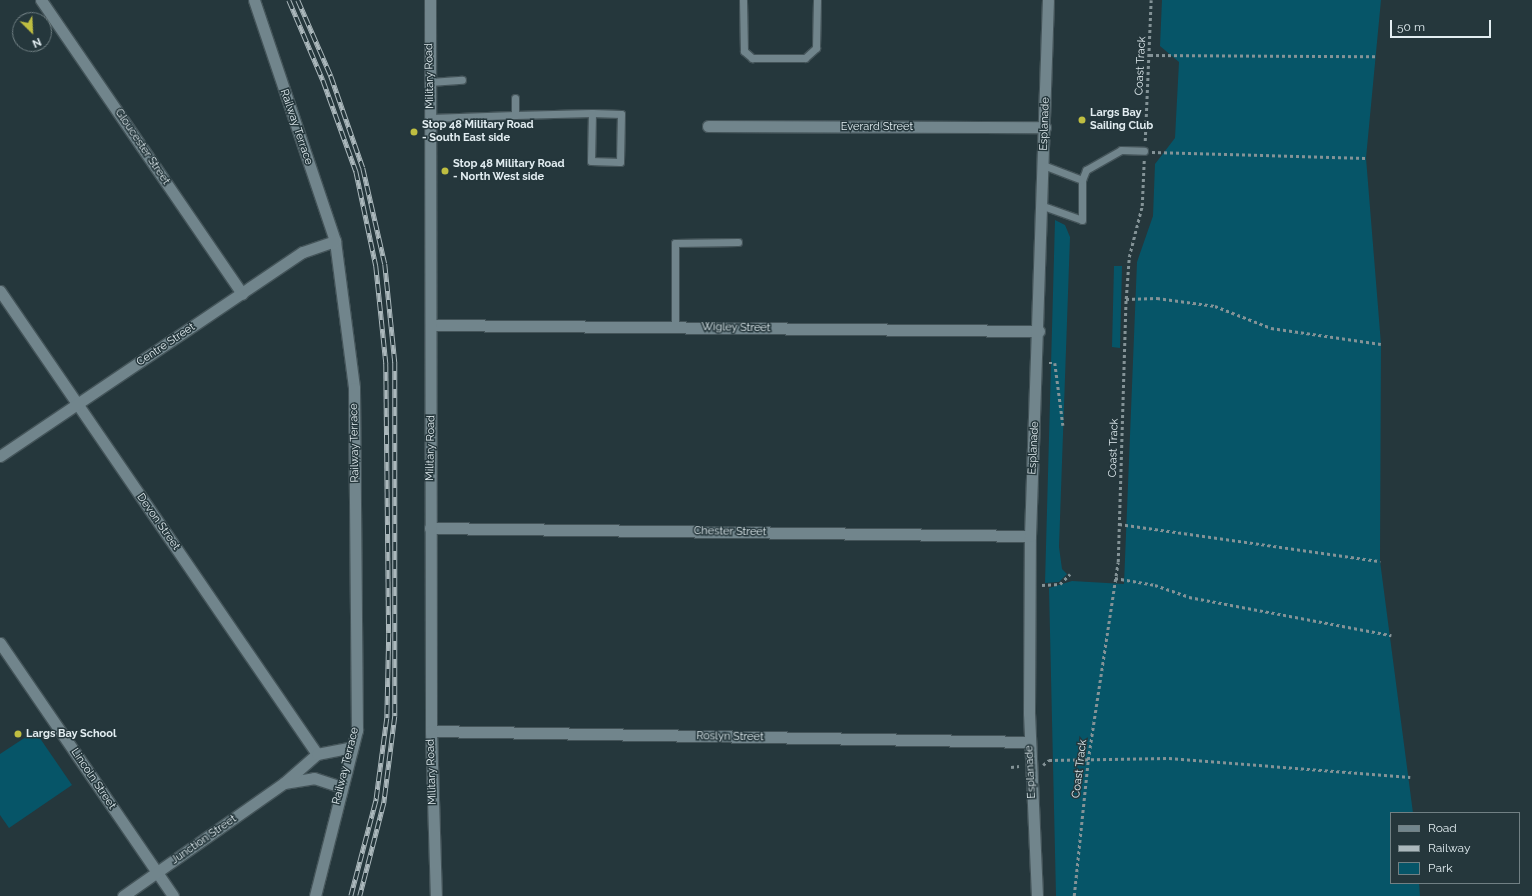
<!DOCTYPE html>
<html>
<head>
<meta charset="utf-8">
<style>
  body { margin:0 }
  #map { position:relative; width:1532px; height:896px; overflow:hidden; background:#25373c; font-family:Raleway,sans-serif }
  div>[style] { position:absolute }
  .green>* { inset:0; background:#065568 }
  .path>* { height:2.5px; margin-top:-1.25px; transform-origin:0; background:repeating-linear-gradient(90deg,#849397 0 3px,transparent 0 6px) }
  .roads { filter:drop-shadow(1px 0 #445459) drop-shadow(-1px 0 #445459) drop-shadow(0 1px #445459) drop-shadow(0 -1px #445459) }
  .service>* { height:7px; margin:-3.5px; padding:0 3.5px; transform-origin:3.5px; border-radius:3.5px; background:#71858c }
  .minor>* { height:11px; margin:-5.5px; padding:0 5.5px; transform-origin:5.5px; border-radius:5.5px; background:#71858c }
  .tertiary>* { height:11px; margin:-5.5px; padding:0 5.5px; transform-origin:5.5px; border-radius:5.5px; background:#71858c }
  .secondary>* { height:11px; margin:-5.5px; padding:0 5.5px; transform-origin:5.5px; border-radius:5.5px; background:#71858c }
  .rail>* { height:4.5px; margin-top:-2.25px; transform-origin:0; background:repeating-linear-gradient(90deg,#25373c 0 9px,#abb8bc 0 18px); box-sizing:border-box; border-block:1px solid #abb8bc }
  .dots>* { width:11px; height:11px; translate:-50% -50%; box-sizing:border-box; border:2px solid #25373c; border-radius:50% }
  span { translate:-50% -50%; white-space:nowrap; text-align:center; line-height:1.15; -webkit-text-stroke:3px #25373c; paint-order:stroke }
  .street-label { font-size:11px; color:#e2edf1 }
  .poi-label { font-size:11px; color:#e2edf1; font-weight:700 }
  .left { translate:0 -50%; text-align:left }
  .legend { position:absolute; left:1390px; top:812px; width:130px; height:72px; box-sizing:border-box; background:#25373c; border:1px solid #718084; margin:0; padding:5px 7px; list-style:none; font-size:12px; color:#e2edf1 }
  .legend li { display:flex; align-items:center; gap:8px; height:20px }
  .legend b { width:20px; border:1px solid #718084 }
  .north { position:absolute; left:12px; top:12px; width:40px; height:40px; box-sizing:border-box; background:#25373c; border:1px solid #718084; border-radius:50%; rotate:156deg; font-size:11px; font-weight:700; line-height:16px; text-align:center; color:#e2edf1 }
  .north::after { content:''; display:block; margin:auto; width:14px; height:18px; background:#bfbe41; clip-path:polygon(50% 0,100% 100%,50% 72%,0 100%) }
  .scale { position:absolute; left:1390px; top:20px; width:101px; height:18px; box-sizing:border-box; border:2px solid #e2edf1; border-top:0; padding-left:5px; font-size:12px; line-height:14px; white-space:nowrap; color:#e2edf1; -webkit-text-stroke:3px #25373c; paint-order:stroke }
</style>
</head>
<body>
<div id="map">
  <div class="green">
    <div style="clip-path:polygon(1162px 0,1381px 0,1366px 158px,1381px 344px,1380px 561px,1413px 813px,1391px 813px,1391px 883px,1419px 883px,1420px 896px,1056px 896px,1049px 588px,1072px 581px,1124px 584px,1137px 262px,1153px 216px,1155px 164px,1175px 138px,1179px 62px,1160px 46px)"></div>
    <div style="clip-path:polygon(1055px 220px,1065px 225px,1070px 237px,1059px 547px,1062px 569px,1067px 574px,1059px 582px,1045px 583px)"></div>
    <div style="clip-path:polygon(1114px 266px,1122px 266px,1120px 348px,1112px 347px)"></div>
    <div style="clip-path:polygon(35px 731px,72px 785px,9px 828px,0 815px,0 754px)"></div>
  </div>
  <div class="path">
    <div style="left:1150px;top:55px;width:226px;rotate:0.3deg"></div>
    <div style="left:1145px;top:141px;width:141px;rotate:-87.6deg"></div>
    <div style="left:1152px;top:152px;width:214px;rotate:1.6deg"></div>
    <div style="left:1126px;top:299px;width:31px;rotate:-2deg"></div>
    <div style="left:1157px;top:298px;width:59px;rotate:7.9deg"></div>
    <div style="left:1215px;top:306px;width:60px;rotate:21.4deg"></div>
    <div style="left:1271px;top:328px;width:111px;rotate:8.3deg"></div>
    <div style="left:1049px;top:363px;width:6px"></div>
    <div style="left:1055px;top:363px;width:63px;rotate:82.6deg"></div>
    <div style="left:1119px;top:524px;width:264px;rotate:8.1deg"></div>
    <div style="left:1115px;top:578px;width:41px;rotate:9.9deg"></div>
    <div style="left:1155px;top:585px;width:36px;rotate:19deg"></div>
    <div style="left:1189px;top:597px;width:206px;rotate:10.7deg"></div>
    <div style="left:1042px;top:585px;width:18px;rotate:-3deg"></div>
    <div style="left:1060px;top:584px;width:14px;rotate:-45deg"></div>
    <div style="left:1043px;top:765px;width:8px;rotate:-40deg"></div>
    <div style="left:1049px;top:760px;width:120px;rotate:-1deg"></div>
    <div style="left:1169px;top:758px;width:242px;rotate:4.5deg"></div>
    <div style="left:1011px;top:767px;width:8px;rotate:-7deg"></div>
    <div style="left:1074px;top:896px;width:137px;rotate:-84.1deg"></div>
    <div style="left:1088px;top:760px;width:200px;rotate:-81.4deg"></div>
    <div style="left:1118px;top:562px;width:263px;rotate:-88.3deg"></div>
    <div style="left:1126px;top:299px;width:42px;rotate:-85.9deg"></div>
    <div style="left:1129px;top:257px;width:53px;rotate:-75.7deg"></div>
    <div style="left:1142px;top:206px;width:46px;rotate:-87.5deg"></div>
  </div>
  <div class="roads">
    <div class="service">
      <div style="left:743px;top:0;width:51px;rotate:88.9deg"></div>
      <div style="left:744px;top:51px;width:11px;rotate:41deg"></div>
      <div style="left:752px;top:58px;width:53px"></div>
      <div style="left:805px;top:58px;width:15px;rotate:-42deg"></div>
      <div style="left:816px;top:48px;width:48px;rotate:-88.8deg"></div>
      <div style="left:430px;top:82px;width:32px;rotate:-4deg"></div>
      <div style="left:515px;top:115px;width:17px;rotate:-90deg"></div>
      <div style="left:431px;top:118px;width:84px;rotate:-2deg"></div>
      <div style="left:515px;top:115px;width:77px;rotate:-1.5deg"></div>
      <div style="left:592px;top:113px;width:29px;rotate:2deg"></div>
      <div style="left:621px;top:114px;width:48px;rotate:91.2deg"></div>
      <div style="left:620px;top:162px;width:29px;rotate:-178deg"></div>
      <div style="left:591px;top:161px;width:48px;rotate:-88.8deg"></div>
      <div style="left:1043px;top:165px;width:42px;rotate:21deg"></div>
      <div style="left:1043px;top:206px;width:41px;rotate:19.7deg"></div>
      <div style="left:1082px;top:220px;width:40px;rotate:-90deg"></div>
      <div style="left:1082px;top:180px;width:11px;rotate:-68deg"></div>
      <div style="left:1086px;top:170px;width:40px;rotate:-29.7deg"></div>
      <div style="left:1121px;top:150px;width:23px;rotate:2deg"></div>
      <div style="left:675px;top:327px;width:84px;rotate:-90deg"></div>
      <div style="left:675px;top:243px;width:63px;rotate:-0.9deg"></div>
    </div>
    <div class="minor">
      <div style="left:41px;top:0;width:356px;rotate:55.6deg"></div>
      <div style="left:254px;top:0;width:254px;rotate:71.4deg"></div>
      <div style="left:335px;top:241px;width:148px;rotate:82.6deg"></div>
      <div style="left:354px;top:388px;width:342px;rotate:89.5deg"></div>
      <div style="left:357px;top:730px;width:171px;rotate:104.2deg"></div>
      <div style="left:708px;top:126px;width:337px;rotate:0.2deg"></div>
      <div style="left:0;top:291px;width:561px;rotate:55.6deg"></div>
      <div style="left:433px;top:325px;width:606px;rotate:0.57deg"></div>
      <div style="left:0;top:456px;width:365px;rotate:-34deg"></div>
      <div style="left:303px;top:252px;width:34px;rotate:-19deg"></div>
      <div style="left:430px;top:528px;width:600px;rotate:0.76deg"></div>
      <div style="left:0;top:643px;width:306px;rotate:55.6deg"></div>
      <div style="left:431px;top:731px;width:599px;rotate:1.05deg"></div>
      <div style="left:284px;top:783px;width:30px;rotate:-9deg"></div>
      <div style="left:314px;top:778px;width:28px;rotate:18deg"></div>
      <div style="left:123px;top:896px;width:197px;rotate:-35.1deg"></div>
      <div style="left:284px;top:783px;width:44px;rotate:-41.3deg"></div>
      <div style="left:317px;top:754px;width:36px;rotate:-11deg"></div>
    </div>
    <div class="tertiary">
      <div style="left:1037px;top:896px;width:183px;rotate:-92.5deg"></div>
      <div style="left:1029px;top:713px;width:177px;rotate:-89.7deg"></div>
      <div style="left:1030px;top:536px;width:536px;rotate:-88.08deg"></div>
    </div>
    <div class="secondary">
      <div style="left:430px;top:0;width:731px;rotate:89.92deg"></div>
      <div style="left:431px;top:731px;width:165px;rotate:88.3deg"></div>
    </div>
  </div>
  <div class="rail">
    <div style="left:289px;top:0;width:87px;rotate:67deg"></div>
    <div style="left:323px;top:80px;width:97px;rotate:70.1deg"></div>
    <div style="left:356px;top:171px;width:97px;rotate:78.1deg"></div>
    <div style="left:376px;top:266px;width:98px;rotate:84.1deg"></div>
    <div style="left:386px;top:363px;width:270px;rotate:89.4deg"></div>
    <div style="left:389px;top:633px;width:85px;rotate:91.3deg"></div>
    <div style="left:387px;top:718px;width:84px;rotate:97.5deg"></div>
    <div style="left:376px;top:801px;width:98px;rotate:104.7deg"></div>
    <div style="left:298px;top:0;width:83px;rotate:66.5deg"></div>
    <div style="left:331px;top:76px;width:97px;rotate:70.8deg"></div>
    <div style="left:363px;top:168px;width:98px;rotate:77.1deg"></div>
    <div style="left:385px;top:264px;width:99px;rotate:84.2deg"></div>
    <div style="left:395px;top:362px;width:354px;rotate:90deg"></div>
    <div style="left:395px;top:716px;width:88px;rotate:97.2deg"></div>
    <div style="left:384px;top:803px;width:96px;rotate:104.5deg"></div>
  </div>
  <div class="dots">
    <div style="left:1082px;top:120px;background:#bfbe41"></div>
    <div style="left:414px;top:132px;background:#bfbe41"></div>
    <div style="left:445px;top:171px;background:#bfbe41"></div>
    <div style="left:18px;top:734px;background:#bfbe41"></div>
  </div>
  <div class="street-label">
    <span style="left:1141px;top:66px;rotate:-87deg">Coast Track</span>
    <span style="left:430px;top:76px;rotate:-91deg">Military Road</span>
    <span style="left:1045px;top:124px;rotate:-88deg">Esplanade</span>
    <span style="left:296px;top:127px;rotate:71deg">Railway Terrace</span>
    <span style="left:877px;top:127px">Everard Street</span>
    <span style="left:142px;top:147px;rotate:56deg">Gloucester Street</span>
    <span style="left:736px;top:328px;rotate:1deg">Wigley Street</span>
    <span style="left:166px;top:345px;rotate:-34deg">Centre Street</span>
    <span style="left:355px;top:443px;rotate:-91deg">Railway Terrace</span>
    <span style="left:431px;top:448px;rotate:-89deg">Military Road</span>
    <span style="left:1034px;top:448px;rotate:-87deg">Esplanade</span>
    <span style="left:1114px;top:448px;rotate:-88deg">Coast Track</span>
    <span style="left:158px;top:522px;rotate:55deg">Devon Street</span>
    <span style="left:730px;top:532px;rotate:1deg">Chester Street</span>
    <span style="left:730px;top:737px;rotate:1deg">Roslyn Street</span>
    <span style="left:346px;top:766px;rotate:-76deg">Railway Terrace</span>
    <span style="left:1080px;top:769px;rotate:-83deg">Coast Track</span>
    <span style="left:432px;top:772px;rotate:-92deg">Military Road</span>
    <span style="left:1031px;top:772px;rotate:-93deg">Esplanade</span>
    <span style="left:93px;top:779px;rotate:56deg">Lincoln Street</span>
    <span style="left:204px;top:840px;rotate:-35deg">Junction Street</span>
  </div>
  <div class="poi-label">
    <span class="left" style="left:1090px;top:120px">Largs Bay<br>Sailing Club</span>
    <span class="left" style="left:422px;top:132px">Stop 48 Military Road<br>- South East side</span>
    <span class="left" style="left:453px;top:171px">Stop 48 Military Road<br>- North West side</span>
    <span class="left" style="left:26px;top:734px">Largs Bay School</span>
  </div>
  <ul class="legend">
  <li><b style="height:5px;background:#71858c"></b>Road</li>
  <li><b style="height:5px;background:#abb8bc"></b>Railway</li>
  <li><b style="height:11px;background:#065568"></b>Park</li>
  </ul>
  <div class="north">N</div>
  <div class="scale">50 m</div>
</div>
</body>
</html>
